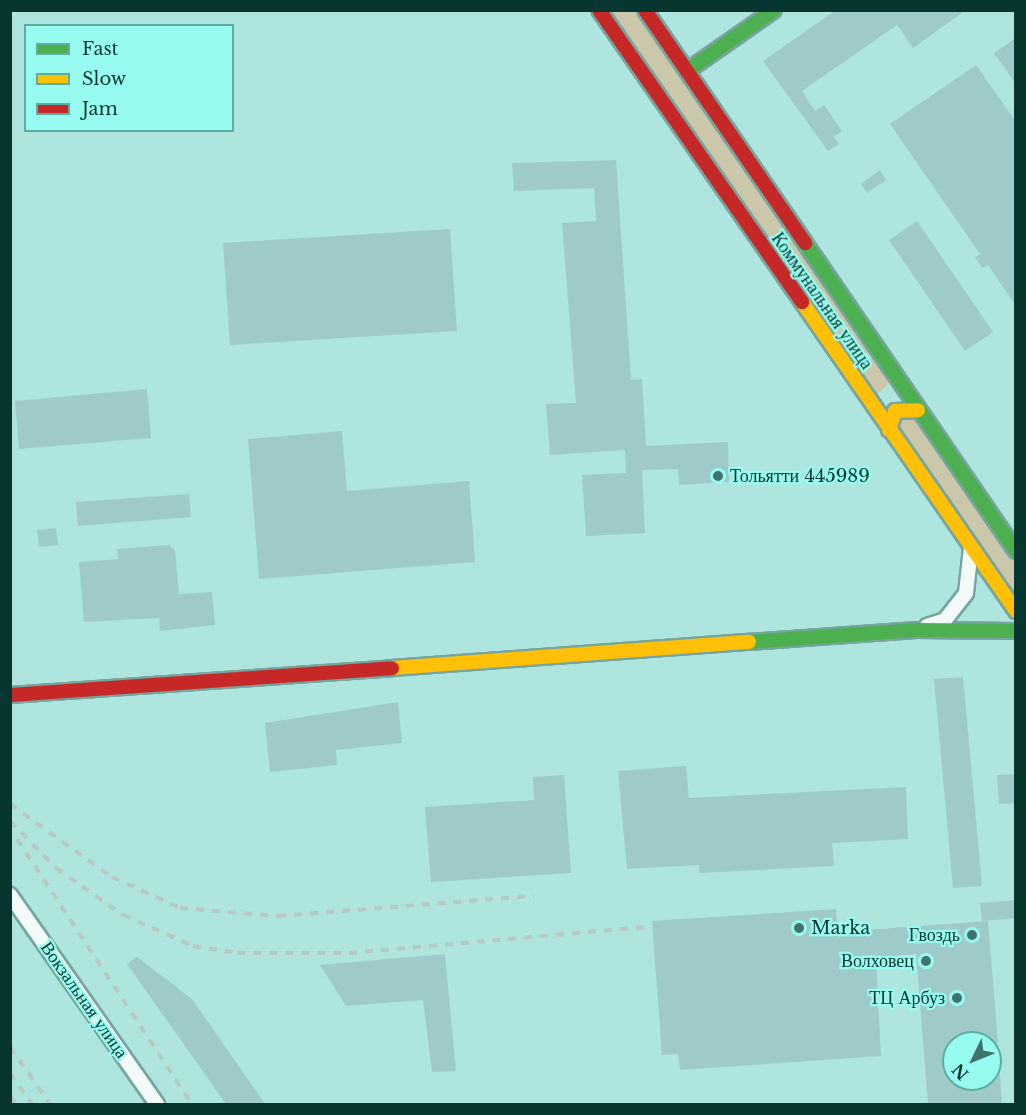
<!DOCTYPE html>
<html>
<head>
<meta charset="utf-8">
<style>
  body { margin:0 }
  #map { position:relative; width:1026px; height:1115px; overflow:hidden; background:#aee5de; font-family:"Libre Baskerville",serif }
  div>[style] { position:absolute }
  .green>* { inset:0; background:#cac7aa }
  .building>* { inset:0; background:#9ecbca }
  .roads { filter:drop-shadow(2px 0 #76a59f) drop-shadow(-2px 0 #76a59f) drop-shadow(0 2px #76a59f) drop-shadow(0 -2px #76a59f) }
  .street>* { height:14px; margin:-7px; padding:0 7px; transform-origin:7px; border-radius:7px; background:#f3fbfa }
  .fast>* { height:14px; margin:-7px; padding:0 7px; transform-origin:7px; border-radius:7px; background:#4caf50 }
  .slow>* { height:14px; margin:-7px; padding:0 7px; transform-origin:7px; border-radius:7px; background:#ffc107 }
  .jam>* { height:14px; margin:-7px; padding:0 7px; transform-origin:7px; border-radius:7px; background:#c62828 }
  .rail>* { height:4px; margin-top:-2px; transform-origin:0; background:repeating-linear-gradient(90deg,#b7c8c6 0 8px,transparent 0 16px) }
  .dots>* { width:16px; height:16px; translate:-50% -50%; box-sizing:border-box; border:3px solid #97fcef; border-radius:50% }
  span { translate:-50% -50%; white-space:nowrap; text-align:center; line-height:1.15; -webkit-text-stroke:4.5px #97fcef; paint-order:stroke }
  .street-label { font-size:18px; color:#073631 }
  .poi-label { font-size:18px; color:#073631 }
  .left { translate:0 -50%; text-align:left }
  .right { translate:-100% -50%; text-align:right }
  .frame { position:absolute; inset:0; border:12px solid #073631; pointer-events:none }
  .legend { position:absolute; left:24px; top:24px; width:210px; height:108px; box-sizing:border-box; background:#97fcef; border:2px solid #5dada3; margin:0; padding:8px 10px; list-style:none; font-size:18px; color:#073631 }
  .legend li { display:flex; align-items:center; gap:12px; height:30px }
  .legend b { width:30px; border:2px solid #5dada3 }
  .north { position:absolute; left:942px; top:1031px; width:60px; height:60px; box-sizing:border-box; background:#97fcef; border:2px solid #5dada3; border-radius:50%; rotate:227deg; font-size:16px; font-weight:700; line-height:24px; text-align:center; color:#073631 }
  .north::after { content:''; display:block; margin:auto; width:21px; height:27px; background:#41736e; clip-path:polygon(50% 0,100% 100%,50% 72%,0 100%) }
</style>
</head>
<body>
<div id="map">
  <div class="green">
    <div style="clip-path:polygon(608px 11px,636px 11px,872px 352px,853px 365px)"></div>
    <div style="clip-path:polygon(874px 356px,890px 382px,878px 394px,856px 369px)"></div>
    <div style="clip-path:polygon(917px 419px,1015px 562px,1015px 600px,899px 431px,897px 420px)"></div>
  </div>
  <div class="building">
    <div style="clip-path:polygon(836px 10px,966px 10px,913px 48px,897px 25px,802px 91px,815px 111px,824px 105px,842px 131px,834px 137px,839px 144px,828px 151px,763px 61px)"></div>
    <div style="clip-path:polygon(1016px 38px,1016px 84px,994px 53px)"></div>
    <div style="clip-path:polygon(976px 65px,1016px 122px,1016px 306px,988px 265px,982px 268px,975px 257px,980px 254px,890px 124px)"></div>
    <div style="clip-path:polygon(616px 160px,631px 380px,642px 379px,646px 446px,728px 442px,729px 482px,679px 485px,678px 469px,642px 470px,645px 533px,586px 536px,582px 475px,626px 473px,625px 450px,550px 455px,546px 404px,576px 403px,562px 223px,596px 221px,594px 188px,514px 191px,512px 163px)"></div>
    <div style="clip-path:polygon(880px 170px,886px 180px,867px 193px,861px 184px)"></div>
    <div style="clip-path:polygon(917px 221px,993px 332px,965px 351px,889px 240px)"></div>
    <div style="clip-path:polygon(450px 229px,457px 331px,230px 345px,223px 243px)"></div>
    <div style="clip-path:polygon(147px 389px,151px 438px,19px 449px,15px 401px)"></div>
    <div style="clip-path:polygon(342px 431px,347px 491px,469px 481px,475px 562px,259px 579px,248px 439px)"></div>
    <div style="clip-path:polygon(189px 494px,191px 517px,78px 526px,76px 502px)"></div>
    <div style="clip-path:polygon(56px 528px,58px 545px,39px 547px,37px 530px)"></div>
    <div style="clip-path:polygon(169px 545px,175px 550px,179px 594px,212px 592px,215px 625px,160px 631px,159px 618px,84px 622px,79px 562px,118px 559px,117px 549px)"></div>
    <div style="clip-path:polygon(963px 677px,982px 886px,953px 888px,934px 679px)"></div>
    <div style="clip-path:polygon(398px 702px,402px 743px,336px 750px,337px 765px,270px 772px,265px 723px)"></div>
    <div style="clip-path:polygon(686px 766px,689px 798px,906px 787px,908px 839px,832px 843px,834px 866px,700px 873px,699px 865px,627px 869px,618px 771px)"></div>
    <div style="clip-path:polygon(1016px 774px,1016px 803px,999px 804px,997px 775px)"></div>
    <div style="clip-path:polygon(564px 775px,571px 873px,431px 882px,425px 807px,534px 800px,533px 777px)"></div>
    <div style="clip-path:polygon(1016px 900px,1016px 918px,982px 921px,980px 903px)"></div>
    <div style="clip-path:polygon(836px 909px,838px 932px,988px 921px,998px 1043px,954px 1043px,954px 1079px,990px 1079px,990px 1045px,998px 1045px,1002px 1104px,928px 1104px,916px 954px,876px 958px,881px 1056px,680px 1070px,678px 1054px,662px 1055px,652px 921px)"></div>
    <div style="clip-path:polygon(445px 954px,456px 1071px,432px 1072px,423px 1000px,346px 1006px,320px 965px)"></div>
    <div style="clip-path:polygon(137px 957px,192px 999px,265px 1104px,226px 1104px,127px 964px)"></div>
  </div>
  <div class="roads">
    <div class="street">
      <div style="left:927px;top:626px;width:19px;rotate:-18deg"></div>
      <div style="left:945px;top:620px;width:34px;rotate:-52deg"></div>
      <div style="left:966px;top:593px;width:45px;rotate:-83.7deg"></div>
      <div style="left:10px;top:895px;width:256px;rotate:54.9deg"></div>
    </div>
    <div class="fast">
      <div style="left:687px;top:71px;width:106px;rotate:-35deg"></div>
      <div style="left:805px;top:243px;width:373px;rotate:55.6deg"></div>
      <div style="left:749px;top:642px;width:168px;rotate:-4.1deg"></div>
      <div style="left:917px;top:630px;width:99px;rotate:0.6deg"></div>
    </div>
    <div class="slow">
      <div style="left:802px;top:302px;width:376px;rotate:55.3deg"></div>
      <div style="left:889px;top:430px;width:20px;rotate:-72deg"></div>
      <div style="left:895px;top:411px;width:23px;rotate:-2deg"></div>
      <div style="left:392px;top:668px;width:358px;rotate:-4.2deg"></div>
    </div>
    <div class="jam">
      <div style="left:599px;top:10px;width:356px;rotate:55.2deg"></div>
      <div style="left:645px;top:10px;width:283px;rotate:55.5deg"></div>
      <div style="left:10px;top:695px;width:383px;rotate:-4deg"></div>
    </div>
  </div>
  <div class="rail">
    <div style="left:10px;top:804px;width:125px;rotate:35.6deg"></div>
    <div style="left:112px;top:877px;width:75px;rotate:24.5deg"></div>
    <div style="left:180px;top:908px;width:98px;rotate:4.7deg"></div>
    <div style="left:278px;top:916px;width:257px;rotate:-4.5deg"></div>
    <div style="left:10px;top:821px;width:66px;rotate:45.6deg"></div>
    <div style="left:56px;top:868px;width:82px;rotate:35deg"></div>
    <div style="left:123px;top:915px;width:77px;rotate:23.9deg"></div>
    <div style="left:193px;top:946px;width:45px;rotate:9deg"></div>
    <div style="left:237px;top:953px;width:112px"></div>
    <div style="left:349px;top:953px;width:296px;rotate:-5deg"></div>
    <div style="left:17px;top:839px;width:318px;rotate:56.6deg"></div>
    <div style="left:10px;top:1047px;width:70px;rotate:54.9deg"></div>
    <div style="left:10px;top:1073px;width:38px;rotate:55deg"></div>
    <div style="left:10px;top:1096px;width:10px;rotate:53deg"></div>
  </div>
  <div class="dots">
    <div style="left:718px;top:476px;background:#41736e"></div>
    <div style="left:799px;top:928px;background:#41736e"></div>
    <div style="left:972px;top:935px;background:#41736e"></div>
    <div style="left:926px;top:961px;background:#41736e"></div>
    <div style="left:957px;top:998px;background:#41736e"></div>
  </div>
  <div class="street-label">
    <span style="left:822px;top:301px;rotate:55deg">Коммунальная улица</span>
    <span style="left:84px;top:1000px;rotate:55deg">Вокзальная улица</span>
  </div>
  <div class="poi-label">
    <span class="left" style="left:730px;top:476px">Тольятти 445989</span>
    <span class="left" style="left:811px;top:928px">Marka</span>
    <span class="right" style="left:960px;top:935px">Гвоздь</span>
    <span class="right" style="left:914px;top:961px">Волховец</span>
    <span class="right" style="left:945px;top:998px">ТЦ Арбуз</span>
  </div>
  <div class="frame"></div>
  <ul class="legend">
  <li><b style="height:8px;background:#4caf50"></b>Fast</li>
  <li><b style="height:8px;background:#ffc107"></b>Slow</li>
  <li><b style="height:8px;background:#c62828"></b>Jam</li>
  </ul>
  <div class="north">N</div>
</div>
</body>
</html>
